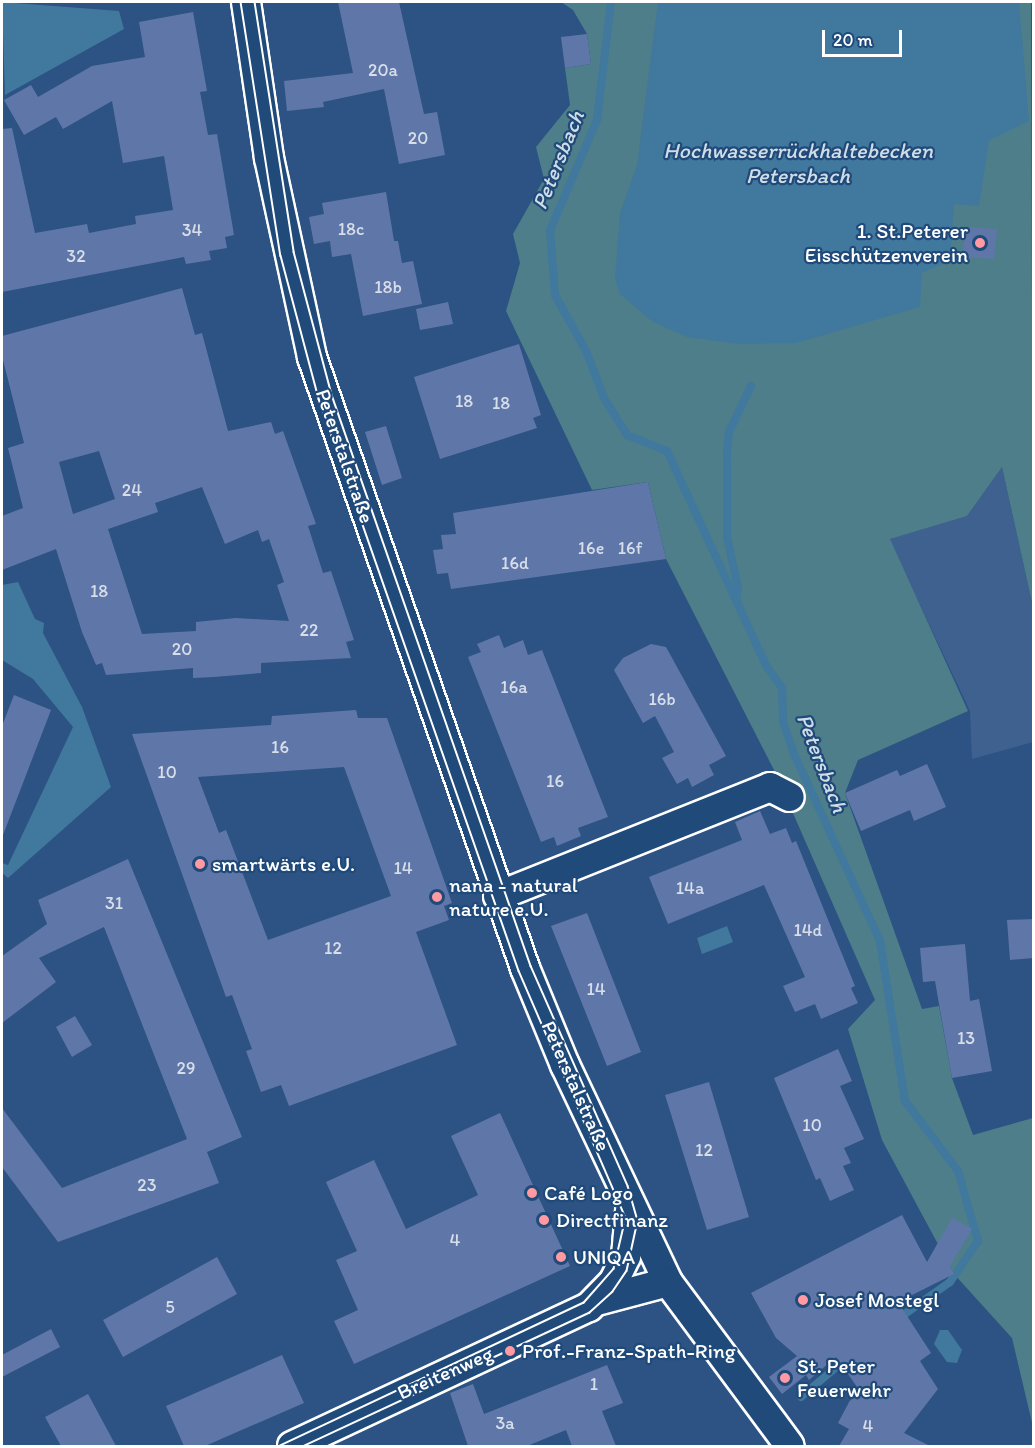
<!DOCTYPE html>
<html>
<head>
<meta charset="utf-8">
<style>
  body { margin:0 }
  #map { position:relative; width:1035px; height:1448px; overflow:hidden; background:#2c5383; font-family:Itim,sans-serif }
  div>[style] { position:absolute }
  .built>* { inset:0; background:#3f6190 }
  .green>* { inset:0; background:#4d7e89 }
  .water>* { inset:0; background:#41789d }
  .stream>* { height:8px; margin:-4px; padding:0 4px; transform-origin:4px; border-radius:4px; background:#41789d }
  .building>* { inset:0; background:#5f77a8 }
  .roads { filter:drop-shadow(2px 0 #fff) drop-shadow(-2px 0 #fff) drop-shadow(0 2px #fff) drop-shadow(0 -2px #fff) }
  .minor>* { height:28px; margin:-14px; padding:0 14px; transform-origin:14px; border-radius:14px; background:#1f4a7a }
  .tram>* { height:1.5px; margin:-0.75px; padding:0 0.75px; transform-origin:0.75px; border-radius:0.75px; background:#fff }
  .dots>* { width:16px; height:16px; translate:-50% -50%; box-sizing:border-box; border:3px solid #1f4a7a; border-radius:50% }
  span { translate:-50% -50%; white-space:nowrap; text-align:center; line-height:1.15; -webkit-text-stroke:4.5px #1f4a7a; paint-order:stroke }
  .number-label { font-size:18px; color:#d7dde9 }
  .number-label span { -webkit-text-stroke-width:0 }
  .poi-label { font-size:21px; color:#fff }
  .right { translate:-100% -50%; text-align:right }
  .left { translate:0 -50%; text-align:left }
  .street-label { font-size:21px; color:#fff }
  .water-label { font-size:22px; color:#d0dde6; font-style:italic }
  .frame { position:absolute; inset:0; border:3px solid #fff; pointer-events:none }
  .scale { position:absolute; left:822px; top:30px; width:80px; height:27px; box-sizing:border-box; border:3px solid #fff; border-top:0; padding-left:8px; font-size:18px; line-height:21px; white-space:nowrap; color:#fff; -webkit-text-stroke:4px #1f4a7a; paint-order:stroke }
</style>
</head>
<body>
<div id="map">
  <div class="built">
    <div style="clip-path:polygon(1002px 467px,1033px 607px,1033px 742px,972px 759px,970px 711px,889px 539px,967px 516px)"></div>
  </div>
  <div class="green">
    <div style="clip-path:polygon(561px 2px,1031px 2px,1033px 607px,1002px 467px,967px 516px,890px 539px,968px 711px,858px 760px,845px 793px,922px 1009px,939px 1006px,952px 1078px,973px 1135px,1033px 1118px,1033px 1427px,1012px 1338px,954px 1274px,882px 1140px,848px 1029px,875px 1000px,774px 770px,666px 559px,648px 482px,592px 490px,506px 311px,520px 263px,513px 234px,544px 179px,536px 147px,570px 105px,565px 68px,591px 64px,587px 34px,573px 10px)"></div>
  </div>
  <div class="water">
    <div style="clip-path:polygon(2px 2px,119px 11px,124px 29px,5px 95px)"></div>
    <div style="clip-path:polygon(658px 2px,1019px 2px,1029px 121px,989px 140px,979px 206px,954px 204px,950px 261px,922px 273px,920px 307px,796px 343px,738px 344px,687px 337px,653px 322px,620px 294px,615px 279px,620px 213px,637px 165px)"></div>
    <div style="clip-path:polygon(18px 582px,35px 619px,44px 623px,43px 633px,82px 707px,111px 787px,8px 878px,2px 873px,2px 863px,8px 865px,73px 727px,33px 679px,2px 660px,2px 585px)"></div>
    <div style="clip-path:polygon(727px 926px,733px 942px,702px 954px,697px 938px)"></div>
    <div style="clip-path:polygon(940px 1330px,948px 1330px,962px 1350px,957px 1363px,947px 1362px,934px 1344px)"></div>
  </div>
  <div class="stream">
    <div style="left:611px;top:2px;width:119px;rotate:96.8deg"></div>
    <div style="left:597px;top:120px;width:120px;rotate:113.1deg"></div>
    <div style="left:550px;top:230px;width:65px;rotate:85.6deg"></div>
    <div style="left:555px;top:295px;width:64px;rotate:61deg"></div>
    <div style="left:586px;top:351px;width:50px;rotate:69deg"></div>
    <div style="left:604px;top:398px;width:44px;rotate:58.1deg"></div>
    <div style="left:627px;top:435px;width:43px;rotate:21.8deg"></div>
    <div style="left:667px;top:451px;width:238px;rotate:65.2deg"></div>
    <div style="left:767px;top:667px;width:26px;rotate:54deg"></div>
    <div style="left:782px;top:688px;width:34px;rotate:88deg"></div>
    <div style="left:783px;top:722px;width:34px;rotate:71deg"></div>
    <div style="left:794px;top:754px;width:206px;rotate:65.3deg"></div>
    <div style="left:880px;top:941px;width:162px;rotate:81.1deg"></div>
    <div style="left:905px;top:1101px;width:88px;rotate:52.9deg"></div>
    <div style="left:958px;top:1171px;width:73px;rotate:74.1deg"></div>
    <div style="left:978px;top:1241px;width:50px;rotate:124.3deg"></div>
    <div style="left:950px;top:1282px;width:64px;rotate:144.6deg"></div>
    <div style="left:736px;top:601px;width:13px;rotate:-81deg"></div>
    <div style="left:738px;top:588px;width:52px;rotate:-102.2deg"></div>
    <div style="left:727px;top:537px;width:84px;rotate:-90deg"></div>
    <div style="left:727px;top:453px;width:21px;rotate:-85deg"></div>
    <div style="left:729px;top:432px;width:51px;rotate:-64.4deg"></div>
    <div style="left:801px;top:1397px;width:60px;rotate:-40.3deg"></div>
  </div>
  <div class="building">
    <div style="clip-path:polygon(338px 2px,399px 2px,424px 114px,437px 112px,445px 155px,399px 164px,384px 89px,323px 102px,324px 107px,287px 111px,284px 81px,353px 73px)"></div>
    <div style="clip-path:polygon(193px 12px,207px 91px,200px 92px,208px 135px,217px 134px,234px 235px,225px 237px,227px 248px,209px 251px,211px 260px,186px 264px,184px 257px,2px 292px,2px 129px,12px 128px,35px 233px,87px 224px,89px 233px,136px 224px,135px 216px,173px 210px,164px 156px,123px 163px,112px 101px,63px 129px,56px 117px,24px 135px,4px 100px,31px 85px,38px 97px,92px 66px,145px 57px,139px 22px)"></div>
    <div style="clip-path:polygon(587px 34px,591px 64px,565px 68px,561px 37px)"></div>
    <div style="clip-path:polygon(386px 192px,394px 241px,398px 241px,402px 263px,413px 261px,422px 304px,363px 316px,351px 254px,332px 257px,330px 241px,314px 244px,309px 217px,324px 214px,322px 203px)"></div>
    <div style="clip-path:polygon(965px 227px,997px 229px,994px 259px,963px 257px)"></div>
    <div style="clip-path:polygon(evenodd,182px 288px,195px 335px,202px 333px,228px 431px,271px 422px,275px 434px,283px 431px,316px 524px,308px 526px,323px 573px,331px 571px,354px 640px,346px 642px,351px 658px,261px 663px,261px 673px,214px 677px,193px 678px,193px 668px,106px 675px,102px 663px,96px 665px,82px 632px,56px 549px,2px 570px,2px 516px,23px 508px,8px 448px,24px 443px,2px 356px,2px 336px,182px 288px,99px 451px,115px 499px,73px 514px,59px 462px,99px 451px,182px 288px,202px 487px,225px 544px,258px 530px,262px 542px,269px 539px,284px 582px,277px 585px,289px 621px,236px 618px,196px 622px,196px 631px,142px 634px,108px 529px,158px 512px,155px 503px,202px 487px)"></div>
    <div style="clip-path:polygon(448px 302px,453px 324px,420px 330px,416px 309px)"></div>
    <div style="clip-path:polygon(519px 344px,541px 415px,533px 418px,537px 428px,440px 459px,414px 377px)"></div>
    <div style="clip-path:polygon(386px 426px,402px 478px,382px 485px,365px 432px)"></div>
    <div style="clip-path:polygon(648px 482px,666px 559px,451px 589px,448px 573px,437px 574px,433px 550px,443px 549px,441px 535px,456px 534px,453px 513px)"></div>
    <div style="clip-path:polygon(499px 635px,504px 648px,523px 640px,528px 655px,542px 650px,608px 817px,578px 828px,581px 836px,557px 846px,554px 837px,541px 842px,468px 657px,481px 652px,477px 644px)"></div>
    <div style="clip-path:polygon(651px 644px,666px 647px,726px 756px,709px 765px,714px 775px,692px 787px,688px 778px,677px 784px,662px 758px,674px 752px,655px 716px,643px 723px,614px 670px,623px 658px)"></div>
    <div style="clip-path:polygon(14px 695px,51px 710px,3px 835px,2px 726px)"></div>
    <div style="clip-path:polygon(evenodd,356px 710px,358px 718px,387px 718px,452px 903px,444px 906px,449px 920px,416px 932px,457px 1045px,289px 1106px,281px 1085px,261px 1092px,246px 1051px,252px 1049px,232px 995px,226px 997px,132px 734px,271px 725px,272px 716px,356px 710px,344px 767px,391px 896px,268px 940px,226px 830px,219px 833px,198px 777px,344px 767px)"></div>
    <div style="clip-path:polygon(927px 764px,946px 807px,914px 821px,910px 810px,861px 831px,845px 793px,897px 770px,900px 776px)"></div>
    <div style="clip-path:polygon(760px 811px,770px 834px,786px 828px,792px 843px,796px 841px,855px 986px,851px 988px,858px 1003px,821px 1019px,815px 1004px,795px 1012px,783px 986px,805px 977px,764px 885px,668px 924px,649px 877px,742px 840px,735px 822px)"></div>
    <div style="clip-path:polygon(128px 859px,242px 1137px,207px 1152px,219px 1183px,58px 1242px,2px 1167px,2px 1108px,62px 1188px,187px 1139px,104px 927px,39px 958px,56px 982px,2px 1023px,2px 956px,47px 924px,38px 900px)"></div>
    <div style="clip-path:polygon(587px 913px,641px 1052px,607px 1066px,551px 926px)"></div>
    <div style="clip-path:polygon(1034px 919px,1034px 958px,1010px 960px,1007px 920px)"></div>
    <div style="clip-path:polygon(965px 944px,970px 1001px,979px 999px,992px 1071px,952px 1078px,935px 981px,923px 982px,920px 948px)"></div>
    <div style="clip-path:polygon(75px 1016px,92px 1045px,72px 1057px,56px 1027px)"></div>
    <div style="clip-path:polygon(838px 1049px,852px 1081px,840px 1086px,864px 1139px,844px 1148px,851px 1163px,843px 1166px,854px 1190px,830px 1201px,820px 1178px,816px 1180px,774px 1078px)"></div>
    <div style="clip-path:polygon(709px 1082px,749px 1217px,707px 1230px,665px 1095px)"></div>
    <div style="clip-path:polygon(500px 1113px,570px 1266px,354px 1364px,334px 1321px,358px 1310px,336px 1260px,357px 1251px,326px 1182px,374px 1160px,406px 1229px,478px 1195px,451px 1136px)"></div>
    <div style="clip-path:polygon(902px 1215px,927px 1262px,952px 1218px,972px 1229px,950px 1266px,954px 1274px,898px 1302px,931px 1353px,920px 1361px,938px 1389px,904px 1433px,930px 1446px,839px 1446px,849px 1429px,838px 1423px,857px 1387px,836px 1357px,809px 1380px,806px 1375px,782px 1394px,769px 1377px,797px 1356px,776px 1338px,751px 1293px)"></div>
    <div style="clip-path:polygon(217px 1257px,237px 1294px,123px 1357px,103px 1320px)"></div>
    <div style="clip-path:polygon(51px 1329px,60px 1347px,2px 1377px,2px 1355px)"></div>
    <div style="clip-path:polygon(282px 1355px,304px 1403px,205px 1446px,184px 1446px,166px 1406px)"></div>
    <div style="clip-path:polygon(607px 1365px,623px 1403px,602px 1411px,616px 1446px,572px 1446px,566px 1430px,527px 1446px,468px 1446px,450px 1393px,473px 1384px,484px 1414px)"></div>
    <div style="clip-path:polygon(88px 1394px,116px 1446px,61px 1446px,45px 1417px)"></div>
  </div>
  <div class="roads">
    <div class="minor">
      <div style="left:246px;top:2px;width:158px;rotate:81.6deg"></div>
      <div style="left:269px;top:158px;width:204px;rotate:77.8deg"></div>
      <div style="left:312px;top:357px;width:647px;rotate:70.78deg"></div>
      <div style="left:525px;top:968px;width:105px;rotate:67.6deg"></div>
      <div style="left:565px;top:1065px;width:240px;rotate:64.6deg"></div>
      <div style="left:668px;top:1282px;width:204px;rotate:53.4deg"></div>
      <div style="left:498px;top:896px;width:293px;rotate:-21.8deg"></div>
      <div style="left:770px;top:787px;width:22px;rotate:27deg"></div>
      <div style="left:597px;top:1301px;width:73px;rotate:-15deg"></div>
      <div style="left:292px;top:1446px;width:328px;rotate:-25.1deg"></div>
      <div style="left:589px;top:1307px;width:36px;rotate:-46deg"></div>
      <div style="left:614px;top:1281px;width:28px;rotate:-64deg"></div>
      <div style="left:626px;top:1256px;width:46px;rotate:-85deg"></div>
    </div>
  </div>
  <div class="tram">
    <div style="left:241px;top:2px;width:257px;rotate:81.1deg"></div>
    <div style="left:281px;top:256px;width:148px;rotate:75.1deg"></div>
    <div style="left:319px;top:399px;width:606px;rotate:70.73deg"></div>
    <div style="left:519px;top:971px;width:269px;rotate:66.6deg"></div>
    <div style="left:626px;top:1218px;width:52px;rotate:103.2deg"></div>
    <div style="left:614px;top:1269px;width:45px;rotate:131.4deg"></div>
    <div style="left:584px;top:1303px;width:336px;rotate:154.8deg"></div>
    <div style="left:255px;top:2px;width:253px;rotate:81.1deg"></div>
    <div style="left:294px;top:252px;width:148px;rotate:75.1deg"></div>
    <div style="left:332px;top:395px;width:605px;rotate:70.79deg"></div>
    <div style="left:531px;top:966px;width:240px;rotate:66.2deg"></div>
    <div style="left:628px;top:1186px;width:36px;rotate:74deg"></div>
    <div style="left:638px;top:1221px;width:51px;rotate:102.4deg"></div>
    <div style="left:627px;top:1271px;width:25px;rotate:124deg"></div>
    <div style="left:613px;top:1292px;width:31px;rotate:138deg"></div>
    <div style="left:590px;top:1313px;width:315px;rotate:155deg"></div>
  </div>
  <div class="dots">
    <div style="left:980px;top:243px;background:#ff9aa2"></div>
    <div style="left:200px;top:864px;background:#ff9aa2"></div>
    <div style="left:437px;top:897px;background:#ff9aa2"></div>
    <div style="left:532px;top:1193px;background:#ff9aa2"></div>
    <div style="left:544px;top:1220px;background:#ff9aa2"></div>
    <div style="left:561px;top:1257px;background:#ff9aa2"></div>
    <div style="left:803px;top:1300px;background:#ff9aa2"></div>
    <div style="left:510px;top:1351px;background:#ff9aa2"></div>
    <div style="left:785px;top:1378px;background:#ff9aa2"></div>
  </div>
  <div class="number-label">
    <span style="left:383px;top:70px">20a</span>
    <span style="left:418px;top:138px">20</span>
    <span style="left:351px;top:229px">18c</span>
    <span style="left:192px;top:230px">34</span>
    <span style="left:76px;top:256px">32</span>
    <span style="left:388px;top:287px">18b</span>
    <span style="left:464px;top:401px">18</span>
    <span style="left:501px;top:403px">18</span>
    <span style="left:132px;top:490px">24</span>
    <span style="left:591px;top:548px">16e</span>
    <span style="left:630px;top:548px">16f</span>
    <span style="left:515px;top:563px">16d</span>
    <span style="left:99px;top:591px">18</span>
    <span style="left:309px;top:630px">22</span>
    <span style="left:182px;top:649px">20</span>
    <span style="left:514px;top:687px">16a</span>
    <span style="left:662px;top:699px">16b</span>
    <span style="left:280px;top:747px">16</span>
    <span style="left:167px;top:772px">10</span>
    <span style="left:555px;top:781px">16</span>
    <span style="left:403px;top:868px">14</span>
    <span style="left:690px;top:888px">14a</span>
    <span style="left:114px;top:903px">31</span>
    <span style="left:808px;top:930px">14d</span>
    <span style="left:333px;top:948px">12</span>
    <span style="left:596px;top:989px">14</span>
    <span style="left:966px;top:1038px">13</span>
    <span style="left:186px;top:1068px">29</span>
    <span style="left:812px;top:1125px">10</span>
    <span style="left:704px;top:1150px">12</span>
    <span style="left:147px;top:1185px">23</span>
    <span style="left:455px;top:1240px">4</span>
    <span style="left:170px;top:1307px">5</span>
    <span style="left:594px;top:1384px">1</span>
    <span style="left:505px;top:1423px">3a</span>
    <span style="left:868px;top:1426px">4</span>
  </div>
  <div class="poi-label">
    <span class="right" style="left:968px;top:243px">1. St.Peterer<br>Eisschützenverein</span>
    <span class="left" style="left:212px;top:864px">smartwärts e.U.</span>
    <span class="left" style="left:449px;top:897px">nana - natural<br>nature e.U.</span>
    <span class="left" style="left:544px;top:1193px">Café Logo</span>
    <span class="left" style="left:556px;top:1220px">Directfinanz</span>
    <span class="left" style="left:573px;top:1257px">UNIQA</span>
    <span class="left" style="left:815px;top:1300px">Josef Mostegl</span>
    <span class="left" style="left:522px;top:1351px">Prof.-Franz-Spath-Ring</span>
    <span class="left" style="left:797px;top:1378px">St. Peter<br>Feuerwehr</span>
  </div>
  <div class="street-label">
    <span style="left:345px;top:456px;rotate:71deg">Peterstalstraße</span>
    <span style="left:576px;top:1086px;rotate:66deg">Peterstalstraße</span>
    <span style="left:445px;top:1373px;rotate:-24deg">Breitenweg</span>
  </div>
  <div class="water-label">
    <span style="left:798px;top:163px">Hochwasserrückhaltebecken<br>Petersbach</span>
    <span style="left:558px;top:160px;rotate:-68deg">Petersbach</span>
    <span style="left:822px;top:763px;rotate:69deg">Petersbach</span>
  </div>
  <div class="frame"></div>
  <div class="scale">20 m</div>
</div>
</body>
</html>
